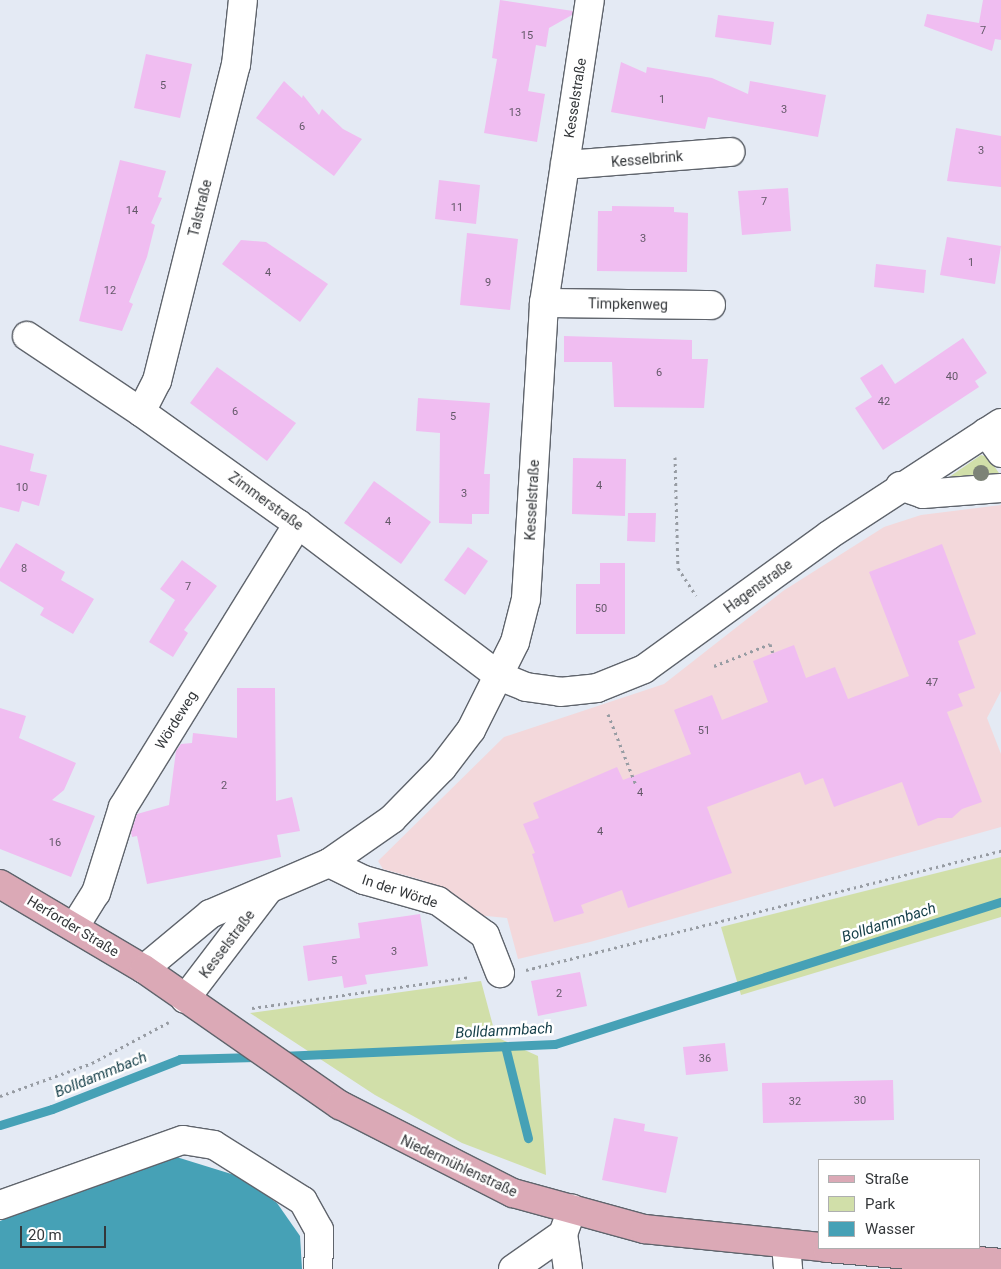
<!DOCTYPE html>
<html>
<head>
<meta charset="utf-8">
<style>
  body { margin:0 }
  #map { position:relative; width:1001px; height:1269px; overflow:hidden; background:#e4eaf4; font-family:Roboto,sans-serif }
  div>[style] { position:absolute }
  .medical>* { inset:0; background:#f3d8db }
  .green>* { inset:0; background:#d1dfa9 }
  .water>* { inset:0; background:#46a1b6 }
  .stream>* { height:9px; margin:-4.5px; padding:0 4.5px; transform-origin:4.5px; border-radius:4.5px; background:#46a1b6 }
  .building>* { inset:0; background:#f0bdf1 }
  .path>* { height:3px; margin-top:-1.5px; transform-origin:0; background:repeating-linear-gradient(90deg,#979ca3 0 2.5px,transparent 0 6.5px) }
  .roads { filter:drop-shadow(1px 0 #5f646c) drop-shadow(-1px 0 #5f646c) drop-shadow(0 1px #5f646c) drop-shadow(0 -1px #5f646c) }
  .minor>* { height:28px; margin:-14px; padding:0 14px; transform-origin:14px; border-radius:14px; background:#fff }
  .major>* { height:28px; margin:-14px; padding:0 14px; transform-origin:14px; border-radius:14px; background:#dba9b6 }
  .trees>* { width:16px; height:16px; margin:-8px; border-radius:50%; background:#7d8377 }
  span { translate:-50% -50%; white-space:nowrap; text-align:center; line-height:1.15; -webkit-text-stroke:5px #fff; paint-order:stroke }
  .number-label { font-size:11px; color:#635868 }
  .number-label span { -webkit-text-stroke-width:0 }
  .street-label { font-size:14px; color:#34373a }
  .water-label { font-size:15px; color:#133d47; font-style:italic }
  .legend { position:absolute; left:818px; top:1159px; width:162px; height:90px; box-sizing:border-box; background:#fff; border:1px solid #aeafb0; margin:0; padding:6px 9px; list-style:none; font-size:15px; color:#34373a }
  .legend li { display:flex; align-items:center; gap:10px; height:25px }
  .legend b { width:25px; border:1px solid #aeafb0 }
  .scale { position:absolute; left:20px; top:1226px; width:86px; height:22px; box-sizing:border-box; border:2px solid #34373a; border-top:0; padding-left:6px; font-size:15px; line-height:18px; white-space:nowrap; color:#34373a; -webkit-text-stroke:4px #fff; paint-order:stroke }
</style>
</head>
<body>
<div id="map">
  <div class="medical">
    <div style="clip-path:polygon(1001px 505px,1001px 691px,987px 718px,1001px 754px,1001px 827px,590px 942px,518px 959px,507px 918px,476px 915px,450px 894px,422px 880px,383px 869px,378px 861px,504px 737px,664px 684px,783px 591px,884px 527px,921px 515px)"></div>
  </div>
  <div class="green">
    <div style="clip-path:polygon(981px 455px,988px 457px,1001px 476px,942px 482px)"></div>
    <div style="clip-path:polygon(1001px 857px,1001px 917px,741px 995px,721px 927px)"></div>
    <div style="clip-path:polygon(481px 981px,496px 1037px,538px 1056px,546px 1175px,462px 1143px,375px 1095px,250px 1013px)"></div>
  </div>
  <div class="water">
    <div style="clip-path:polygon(170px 1155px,241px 1177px,277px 1203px,300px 1236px,302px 1269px,0 1269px,0 1221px)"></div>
  </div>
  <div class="stream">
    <div style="left:505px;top:1046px;width:95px;rotate:76deg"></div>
    <div style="left:281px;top:1056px;width:274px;rotate:-2.5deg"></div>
    <div style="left:555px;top:1044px;width:468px;rotate:-17.7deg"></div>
    <div style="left:0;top:1125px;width:54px;rotate:-17.1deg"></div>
    <div style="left:52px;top:1109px;width:137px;rotate:-21.3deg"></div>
    <div style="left:180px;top:1059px;width:78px;rotate:-1.5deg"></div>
  </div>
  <div class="building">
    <div style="clip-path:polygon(500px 0,573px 11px,572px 15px,549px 28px,546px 47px,536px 45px,528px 91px,545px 94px,537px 142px,484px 133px,497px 59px,492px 58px)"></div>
    <div style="clip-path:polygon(983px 0,1001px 0,1001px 40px,995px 39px,992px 51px,924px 26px,927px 14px,979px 23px)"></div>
    <div style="clip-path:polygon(718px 15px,774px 22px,771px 45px,715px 37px)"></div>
    <div style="clip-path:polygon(146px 54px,192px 64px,180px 118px,134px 108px)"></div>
    <div style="clip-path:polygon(621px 62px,646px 73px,647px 67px,712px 78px,748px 94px,750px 81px,826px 95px,818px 137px,708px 117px,705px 129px,611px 112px)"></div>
    <div style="clip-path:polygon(284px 81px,302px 98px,303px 95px,319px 115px,322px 109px,343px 129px,362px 139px,334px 176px,256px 118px)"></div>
    <div style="clip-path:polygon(956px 128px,1001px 136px,1001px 187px,947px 181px)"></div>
    <div style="clip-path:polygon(120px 160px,166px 171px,158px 197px,162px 198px,151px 223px,155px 225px,147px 257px,129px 302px,133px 304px,122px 331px,79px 321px)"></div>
    <div style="clip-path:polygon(439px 180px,480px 185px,476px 224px,435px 219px)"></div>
    <div style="clip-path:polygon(788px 188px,791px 231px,742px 235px,738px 191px)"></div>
    <div style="clip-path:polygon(612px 206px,674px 207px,674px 212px,688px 213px,687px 272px,597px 271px,598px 211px,612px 211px)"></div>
    <div style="clip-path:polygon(467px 233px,518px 239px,510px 310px,460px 305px)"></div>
    <div style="clip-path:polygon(947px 237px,1001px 246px,995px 284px,940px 275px)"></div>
    <div style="clip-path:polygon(241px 240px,266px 242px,328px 284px,300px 322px,222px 264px)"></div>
    <div style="clip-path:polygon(876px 264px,926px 270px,924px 293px,874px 287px)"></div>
    <div style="clip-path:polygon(564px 336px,692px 340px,692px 359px,708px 359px,704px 408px,614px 407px,612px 362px,564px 362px)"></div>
    <div style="clip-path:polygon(963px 338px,987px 373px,975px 381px,979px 387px,883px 450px,855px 408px,872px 397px,860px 378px,882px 364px,895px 384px)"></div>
    <div style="clip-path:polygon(217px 367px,296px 423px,267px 461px,190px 403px)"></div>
    <div style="clip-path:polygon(418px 398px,490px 403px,484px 474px,490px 474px,489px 514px,472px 514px,472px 524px,439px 523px,440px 433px,416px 431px)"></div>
    <div style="clip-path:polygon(0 445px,34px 454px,30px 471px,47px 475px,39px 506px,22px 501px,19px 512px,0 507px)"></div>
    <div style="clip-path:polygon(573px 458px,626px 459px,625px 516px,572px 514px)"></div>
    <div style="clip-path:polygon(374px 481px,431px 522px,401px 564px,344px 523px)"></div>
    <div style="clip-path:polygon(628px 513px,656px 513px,655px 542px,627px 541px)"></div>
    <div style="clip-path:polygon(16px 543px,65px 572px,61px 580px,94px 599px,73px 634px,40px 615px,44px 608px,0 581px,0 569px)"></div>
    <div style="clip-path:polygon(942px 544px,976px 634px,958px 641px,975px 688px,958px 694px,963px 706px,947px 712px,982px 802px,962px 809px,952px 818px,938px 818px,918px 826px,902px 782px,834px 807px,823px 778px,805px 785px,800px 772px,707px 807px,732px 873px,628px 908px,622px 890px,581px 905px,584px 913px,554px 922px,532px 854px,535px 853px,523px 824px,539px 818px,533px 803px,617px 767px,623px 780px,691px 754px,674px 710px,712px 695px,722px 720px,768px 702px,753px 661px,794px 645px,806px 678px,835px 667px,848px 699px,909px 676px,869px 572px)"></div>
    <div style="clip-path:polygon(468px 547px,488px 561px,465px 595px,444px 580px)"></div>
    <div style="clip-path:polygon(182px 560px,217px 586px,184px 630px,188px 633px,173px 657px,149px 642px,175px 600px,160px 589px)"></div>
    <div style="clip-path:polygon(600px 563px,625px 563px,625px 634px,576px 634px,576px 584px,600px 584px)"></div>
    <div style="clip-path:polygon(237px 688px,275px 688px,276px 801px,292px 797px,300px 831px,277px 835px,281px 857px,147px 884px,137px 836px,132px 837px,131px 832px,137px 814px,169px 805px,176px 751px,181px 744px,192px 743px,193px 733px,237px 738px)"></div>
    <div style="clip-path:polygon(0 708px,26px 716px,19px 738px,76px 763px,64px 790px,52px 800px,95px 816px,71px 877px,0 849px)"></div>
    <div style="clip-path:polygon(420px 914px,428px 966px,365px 975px,367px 984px,344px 988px,342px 976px,308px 981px,303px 946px,360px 938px,358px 923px)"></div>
    <div style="clip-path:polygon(580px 972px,587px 1006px,538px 1016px,531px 981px)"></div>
    <div style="clip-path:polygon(725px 1043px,728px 1071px,686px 1075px,683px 1047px)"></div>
    <div style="clip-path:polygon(893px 1080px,894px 1120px,763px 1123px,762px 1083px)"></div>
    <div style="clip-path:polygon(614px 1118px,645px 1124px,644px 1131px,678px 1137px,666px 1193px,602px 1180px)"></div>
  </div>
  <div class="path">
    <div style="left:675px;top:457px;width:111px;rotate:88.5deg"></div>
    <div style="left:678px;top:568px;width:33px;rotate:57deg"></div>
    <div style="left:714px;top:666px;width:60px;rotate:-21.4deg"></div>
    <div style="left:770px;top:644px;width:9px;rotate:72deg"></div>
    <div style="left:608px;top:714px;width:76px;rotate:68.5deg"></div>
    <div style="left:526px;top:970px;width:490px;rotate:-14.1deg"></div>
    <div style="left:252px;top:1008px;width:221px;rotate:-8.1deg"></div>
    <div style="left:0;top:1096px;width:98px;rotate:-19.7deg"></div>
    <div style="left:92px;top:1063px;width:87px;rotate:-28deg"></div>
  </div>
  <div class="roads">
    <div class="minor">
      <div style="left:565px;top:165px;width:166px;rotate:-4.5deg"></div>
      <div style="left:544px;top:303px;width:167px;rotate:0.7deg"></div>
      <div style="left:27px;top:336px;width:137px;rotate:33.7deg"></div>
      <div style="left:141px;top:412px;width:193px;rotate:35.5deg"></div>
      <div style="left:298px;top:524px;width:252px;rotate:37.1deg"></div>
      <div style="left:499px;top:676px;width:29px;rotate:22deg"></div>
      <div style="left:526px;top:687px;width:34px;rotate:8deg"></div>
      <div style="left:560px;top:692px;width:37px;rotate:-6deg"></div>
      <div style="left:597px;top:688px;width:51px;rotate:-22deg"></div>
      <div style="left:644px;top:669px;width:228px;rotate:-35.9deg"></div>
      <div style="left:829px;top:535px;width:205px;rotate:-33.1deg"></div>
      <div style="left:141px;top:412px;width:35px;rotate:-63deg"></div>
      <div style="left:157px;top:381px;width:326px;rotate:-76deg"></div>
      <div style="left:236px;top:65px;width:65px;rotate:-83.9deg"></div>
      <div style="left:986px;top:432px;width:26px;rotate:54deg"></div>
      <div style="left:900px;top:486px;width:24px;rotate:19deg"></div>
      <div style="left:923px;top:494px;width:78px;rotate:-4.4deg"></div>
      <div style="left:329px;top:863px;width:39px;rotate:26deg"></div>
      <div style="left:364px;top:880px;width:77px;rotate:15.8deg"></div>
      <div style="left:438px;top:901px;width:58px;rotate:35.9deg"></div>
      <div style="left:485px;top:935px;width:41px;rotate:68.5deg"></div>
      <div style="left:75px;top:926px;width:39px;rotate:-58deg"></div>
      <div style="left:96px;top:893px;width:90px;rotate:-72.6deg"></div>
      <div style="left:123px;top:807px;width:333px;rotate:-58.3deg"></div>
      <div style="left:144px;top:969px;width:86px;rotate:-39.8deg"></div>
      <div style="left:210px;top:914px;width:129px;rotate:-23.2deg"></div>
      <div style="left:329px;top:863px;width:77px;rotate:-34.9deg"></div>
      <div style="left:392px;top:819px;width:71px;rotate:-45.6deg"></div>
      <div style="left:442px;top:768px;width:48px;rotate:-52.7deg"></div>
      <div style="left:471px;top:730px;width:98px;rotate:-63.4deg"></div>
      <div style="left:515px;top:642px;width:44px;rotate:-75.7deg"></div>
      <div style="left:526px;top:599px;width:297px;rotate:-86.5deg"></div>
      <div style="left:544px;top:303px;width:306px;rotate:-81.4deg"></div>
      <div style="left:185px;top:999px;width:137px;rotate:-52.7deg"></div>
      <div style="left:0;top:1205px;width:194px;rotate:-19.6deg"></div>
      <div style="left:183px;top:1140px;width:31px;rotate:9deg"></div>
      <div style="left:214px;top:1145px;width:105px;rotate:32.2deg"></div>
      <div style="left:303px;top:1201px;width:33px;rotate:61deg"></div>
      <div style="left:319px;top:1230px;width:39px;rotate:91deg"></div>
      <div style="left:786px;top:1245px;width:24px;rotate:85deg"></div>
      <div style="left:513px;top:1269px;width:61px;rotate:-35deg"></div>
      <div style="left:568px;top:1269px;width:35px;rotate:-98deg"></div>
      <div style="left:563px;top:1234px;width:27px;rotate:-70deg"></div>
    </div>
    <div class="major">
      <div style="left:0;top:884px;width:167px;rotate:30.6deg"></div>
      <div style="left:144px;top:969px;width:239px;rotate:34.8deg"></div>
      <div style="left:340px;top:1105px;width:194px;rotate:27deg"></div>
      <div style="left:513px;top:1193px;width:136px;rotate:15.4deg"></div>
      <div style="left:644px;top:1229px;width:177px;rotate:5.8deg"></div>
      <div style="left:827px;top:1248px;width:175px;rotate:4.9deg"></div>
    </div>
  </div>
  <div class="trees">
    <div style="left:981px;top:473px"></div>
  </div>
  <div class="number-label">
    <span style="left:983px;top:31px">7</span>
    <span style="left:527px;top:36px">15</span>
    <span style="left:163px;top:86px">5</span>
    <span style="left:662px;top:100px">1</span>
    <span style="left:784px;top:110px">3</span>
    <span style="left:515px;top:113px">13</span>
    <span style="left:302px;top:127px">6</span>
    <span style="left:981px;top:151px">3</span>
    <span style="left:764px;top:202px">7</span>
    <span style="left:457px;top:208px">11</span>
    <span style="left:132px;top:211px">14</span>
    <span style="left:643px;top:239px">3</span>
    <span style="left:971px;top:263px">1</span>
    <span style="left:268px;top:273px">4</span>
    <span style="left:488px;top:283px">9</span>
    <span style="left:110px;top:291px">12</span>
    <span style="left:659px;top:373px">6</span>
    <span style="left:952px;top:377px">40</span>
    <span style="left:884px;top:402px">42</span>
    <span style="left:235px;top:412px">6</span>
    <span style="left:453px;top:417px">5</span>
    <span style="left:599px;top:486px">4</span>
    <span style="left:22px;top:488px">10</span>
    <span style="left:464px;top:494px">3</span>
    <span style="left:388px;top:522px">4</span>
    <span style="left:24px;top:569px">8</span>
    <span style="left:188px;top:587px">7</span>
    <span style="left:601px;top:609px">50</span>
    <span style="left:932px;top:683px">47</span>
    <span style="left:704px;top:731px">51</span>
    <span style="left:224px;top:786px">2</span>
    <span style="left:640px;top:793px">4</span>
    <span style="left:600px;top:832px">4</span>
    <span style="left:55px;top:843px">16</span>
    <span style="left:394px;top:952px">3</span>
    <span style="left:334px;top:961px">5</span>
    <span style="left:559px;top:994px">2</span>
    <span style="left:705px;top:1059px">36</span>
    <span style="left:860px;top:1101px">30</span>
    <span style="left:795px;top:1102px">32</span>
  </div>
  <div class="street-label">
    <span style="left:575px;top:98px;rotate:-81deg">Kesselstraße</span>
    <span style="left:647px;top:159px;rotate:-5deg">Kesselbrink</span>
    <span style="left:200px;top:208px;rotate:-76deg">Talstraße</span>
    <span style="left:628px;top:304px;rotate:1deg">Timpkenweg</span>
    <span style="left:532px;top:500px;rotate:-87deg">Kesselstraße</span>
    <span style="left:266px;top:501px;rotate:36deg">Zimmerstraße</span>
    <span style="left:758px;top:586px;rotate:-36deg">Hagenstraße</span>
    <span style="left:176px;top:720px;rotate:-58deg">Wördeweg</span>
    <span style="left:400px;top:891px;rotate:18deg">In der Wörde</span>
    <span style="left:73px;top:926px;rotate:31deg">Herforder Straße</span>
    <span style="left:227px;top:944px;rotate:-53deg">Kesselstraße</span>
    <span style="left:459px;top:1166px;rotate:25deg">Niedermühlenstraße</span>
  </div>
  <div class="water-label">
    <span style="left:889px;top:923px;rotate:-18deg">Bolldammbach</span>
    <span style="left:504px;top:1031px;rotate:-3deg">Bolldammbach</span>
    <span style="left:101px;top:1075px;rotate:-22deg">Bolldammbach</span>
  </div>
  <ul class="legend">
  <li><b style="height:6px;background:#dba9b6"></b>Straße</li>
  <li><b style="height:14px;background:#d1dfa9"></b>Park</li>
  <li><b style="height:14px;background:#46a1b6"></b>Wasser</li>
  </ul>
  <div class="scale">20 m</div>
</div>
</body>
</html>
